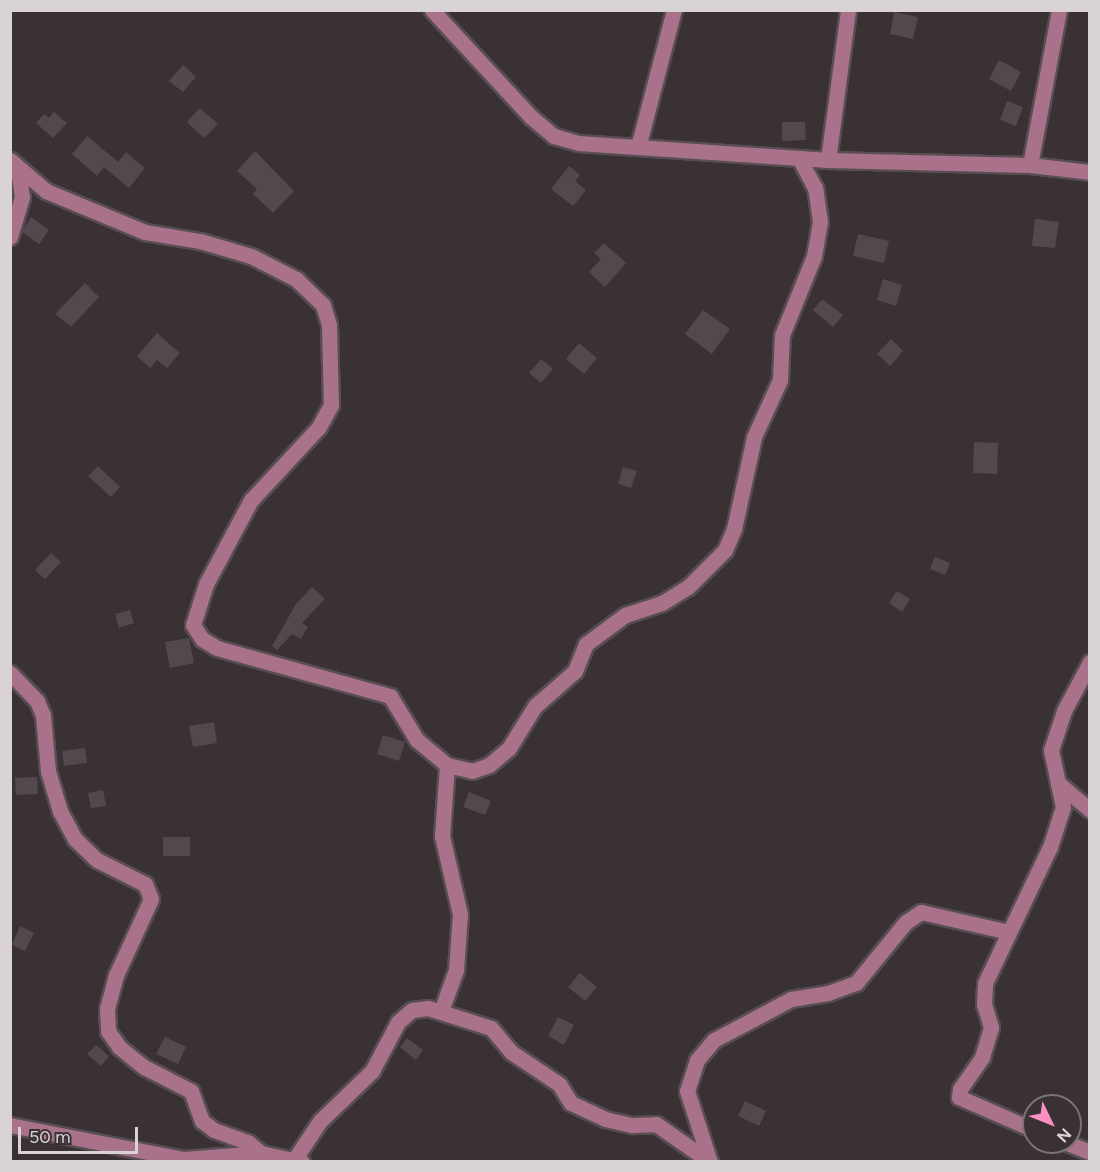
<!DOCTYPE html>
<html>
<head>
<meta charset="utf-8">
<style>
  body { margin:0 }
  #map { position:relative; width:1100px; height:1172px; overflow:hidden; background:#3a3135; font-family:Figtree,sans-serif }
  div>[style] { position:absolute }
  .building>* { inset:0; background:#53484d }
  .roads { filter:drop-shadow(2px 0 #574e52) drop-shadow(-2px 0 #574e52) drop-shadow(0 2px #574e52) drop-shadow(0 -2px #574e52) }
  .minor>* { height:15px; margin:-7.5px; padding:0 7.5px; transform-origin:7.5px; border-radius:7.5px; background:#aa718b }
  span { translate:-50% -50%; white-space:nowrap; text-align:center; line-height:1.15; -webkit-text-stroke:5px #3a3135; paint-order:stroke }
  .frame { position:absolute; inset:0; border:12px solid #dad3d6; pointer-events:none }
  .north { position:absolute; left:1022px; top:1094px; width:60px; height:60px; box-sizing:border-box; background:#3a3135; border:2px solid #7a7275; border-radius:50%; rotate:133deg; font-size:16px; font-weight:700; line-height:24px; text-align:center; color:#dad3d6 }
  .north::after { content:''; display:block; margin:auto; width:21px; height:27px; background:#fb8fc4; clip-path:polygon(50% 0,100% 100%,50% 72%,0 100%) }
  .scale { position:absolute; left:18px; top:1127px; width:120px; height:27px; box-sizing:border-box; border:3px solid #dad3d6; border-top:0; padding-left:8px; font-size:18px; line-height:21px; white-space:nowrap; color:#dad3d6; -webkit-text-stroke:4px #3a3135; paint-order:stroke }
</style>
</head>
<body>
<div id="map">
  <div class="building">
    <div style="clip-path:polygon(894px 12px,918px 17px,913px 39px,890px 34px)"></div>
    <div style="clip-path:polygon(999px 60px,1021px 72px,1011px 91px,989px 79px)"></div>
    <div style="clip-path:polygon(183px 65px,196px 77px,183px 92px,169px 81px)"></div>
    <div style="clip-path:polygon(1007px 101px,1023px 107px,1016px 126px,1000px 120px)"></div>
    <div style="clip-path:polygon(200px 108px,218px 124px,204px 138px,187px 122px)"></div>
    <div style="clip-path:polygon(54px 112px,67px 123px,53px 138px,36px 123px,44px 114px,49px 118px)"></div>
    <div style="clip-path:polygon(782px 122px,805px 122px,806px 140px,782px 141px)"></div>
    <div style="clip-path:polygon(87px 136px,118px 162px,126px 152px,145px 168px,129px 188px,104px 167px,97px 176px,72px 154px)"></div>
    <div style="clip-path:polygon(255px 151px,294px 191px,273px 213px,253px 194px,257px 189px,237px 171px)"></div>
    <div style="clip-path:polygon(569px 166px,580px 175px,575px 181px,586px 190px,573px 206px,551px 189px)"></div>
    <div style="clip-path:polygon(31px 217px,49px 230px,39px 244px,22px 232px)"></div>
    <div style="clip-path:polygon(1035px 219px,1059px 222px,1055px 248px,1032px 246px)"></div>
    <div style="clip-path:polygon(858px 234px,889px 241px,884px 263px,853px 256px)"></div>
    <div style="clip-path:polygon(604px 243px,626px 263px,605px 287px,589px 272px,601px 259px,594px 253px)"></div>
    <div style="clip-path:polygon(883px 279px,902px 285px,896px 306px,877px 300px)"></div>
    <div style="clip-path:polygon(85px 283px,99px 297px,71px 327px,55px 314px)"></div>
    <div style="clip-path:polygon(822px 299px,843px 315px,833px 327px,813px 310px)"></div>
    <div style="clip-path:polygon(703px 310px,730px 329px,712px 354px,685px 334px)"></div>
    <div style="clip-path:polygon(157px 333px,180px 353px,167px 368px,157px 360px,150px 368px,137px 356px)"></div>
    <div style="clip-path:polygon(891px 339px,903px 351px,890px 366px,877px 354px)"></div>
    <div style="clip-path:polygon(579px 343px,597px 358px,584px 374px,566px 359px)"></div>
    <div style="clip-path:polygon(541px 359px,553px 369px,541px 383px,529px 373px)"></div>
    <div style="clip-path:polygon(974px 442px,998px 443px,997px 474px,973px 473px)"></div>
    <div style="clip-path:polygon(98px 466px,120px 487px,111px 497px,88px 476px)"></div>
    <div style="clip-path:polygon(623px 467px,637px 471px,631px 488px,618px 484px)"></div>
    <div style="clip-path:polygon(51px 553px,61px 562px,45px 579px,35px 570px)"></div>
    <div style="clip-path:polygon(935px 557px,950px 563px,945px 575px,930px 569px)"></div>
    <div style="clip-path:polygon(312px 587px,325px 599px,302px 623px,308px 627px,301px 639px,292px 634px,277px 650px,272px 646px,296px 604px)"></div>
    <div style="clip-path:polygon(897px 591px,910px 599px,902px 612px,889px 603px)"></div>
    <div style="clip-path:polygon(130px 610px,134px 623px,119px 628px,115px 614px)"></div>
    <div style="clip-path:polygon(189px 638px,194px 663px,170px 668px,165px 642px)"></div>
    <div style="clip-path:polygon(214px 722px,217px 743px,193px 747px,189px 726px)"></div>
    <div style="clip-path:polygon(383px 735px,405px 742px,399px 761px,377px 754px)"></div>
    <div style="clip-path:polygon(85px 748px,87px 763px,64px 766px,62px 751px)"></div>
    <div style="clip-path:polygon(37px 777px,38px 794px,16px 795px,15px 778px)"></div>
    <div style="clip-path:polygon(103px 790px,106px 806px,91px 808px,88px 793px)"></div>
    <div style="clip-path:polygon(469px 792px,491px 801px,485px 815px,463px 807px)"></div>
    <div style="clip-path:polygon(163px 837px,190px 837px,190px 856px,163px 856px)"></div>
    <div style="clip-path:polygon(20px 926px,34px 933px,25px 951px,12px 945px)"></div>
    <div style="clip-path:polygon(580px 973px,597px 987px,585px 1001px,568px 987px)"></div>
    <div style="clip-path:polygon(558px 1017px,574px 1025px,564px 1045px,548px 1036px)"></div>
    <div style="clip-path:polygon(165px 1037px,186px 1047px,178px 1064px,156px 1054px)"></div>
    <div style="clip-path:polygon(407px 1038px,423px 1050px,416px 1060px,400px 1047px)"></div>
    <div style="clip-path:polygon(96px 1045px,109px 1056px,101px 1066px,87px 1054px)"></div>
    <div style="clip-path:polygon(745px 1101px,766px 1111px,759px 1126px,738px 1116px)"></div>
  </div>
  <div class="roads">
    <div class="minor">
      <div style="left:432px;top:10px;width:146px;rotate:47.2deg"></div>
      <div style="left:531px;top:117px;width:30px;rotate:40deg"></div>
      <div style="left:554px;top:136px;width:25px;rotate:16deg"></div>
      <div style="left:578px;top:143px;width:251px;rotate:3.9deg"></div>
      <div style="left:828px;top:160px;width:202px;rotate:1.4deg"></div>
      <div style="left:1030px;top:165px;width:60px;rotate:6.7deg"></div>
      <div style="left:638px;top:147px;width:142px;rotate:-75.3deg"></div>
      <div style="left:10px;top:160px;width:48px;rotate:40.7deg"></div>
      <div style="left:46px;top:191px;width:107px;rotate:22.5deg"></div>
      <div style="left:145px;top:232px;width:56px;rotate:9.3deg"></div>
      <div style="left:200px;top:241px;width:53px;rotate:16.4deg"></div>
      <div style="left:251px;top:256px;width:51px;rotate:27.1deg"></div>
      <div style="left:296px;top:279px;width:37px;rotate:44deg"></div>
      <div style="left:323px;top:305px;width:21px;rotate:73deg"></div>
      <div style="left:329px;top:325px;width:80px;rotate:88.6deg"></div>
      <div style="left:331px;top:405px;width:26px;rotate:119deg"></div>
      <div style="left:318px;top:428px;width:98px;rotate:132.9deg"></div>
      <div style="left:251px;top:500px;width:95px;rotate:118.2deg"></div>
      <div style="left:206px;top:584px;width:43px;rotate:107.6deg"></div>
      <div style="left:193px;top:625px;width:17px;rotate:57deg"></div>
      <div style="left:202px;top:639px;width:17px;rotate:31deg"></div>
      <div style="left:217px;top:648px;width:180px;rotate:15.5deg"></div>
      <div style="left:390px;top:696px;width:52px;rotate:58.5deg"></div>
      <div style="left:417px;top:740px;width:39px;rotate:40deg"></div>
      <div style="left:447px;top:765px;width:26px;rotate:13deg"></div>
      <div style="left:472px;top:771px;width:18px;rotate:-19deg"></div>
      <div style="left:489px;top:765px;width:26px;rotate:-40deg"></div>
      <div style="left:509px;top:748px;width:49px;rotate:-58.2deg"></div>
      <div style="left:535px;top:706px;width:53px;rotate:-41.2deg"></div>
      <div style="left:575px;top:671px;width:29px;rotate:-68deg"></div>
      <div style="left:586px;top:644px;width:49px;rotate:-36.6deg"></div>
      <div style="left:625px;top:615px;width:39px;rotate:-18deg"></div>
      <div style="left:662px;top:603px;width:31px;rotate:-32deg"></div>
      <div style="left:688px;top:587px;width:52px;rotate:-45deg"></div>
      <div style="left:725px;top:550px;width:23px;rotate:-67deg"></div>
      <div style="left:734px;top:529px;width:94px;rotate:-77.7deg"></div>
      <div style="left:754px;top:437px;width:63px;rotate:-65.5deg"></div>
      <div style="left:780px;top:380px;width:45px;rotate:-87.5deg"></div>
      <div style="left:782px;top:335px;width:85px;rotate:-67.9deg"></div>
      <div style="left:814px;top:256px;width:35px;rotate:-80deg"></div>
      <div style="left:820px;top:222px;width:34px;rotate:-98deg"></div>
      <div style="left:815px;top:188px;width:34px;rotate:-118deg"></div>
      <div style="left:828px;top:160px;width:151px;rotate:-82.4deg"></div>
      <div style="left:1030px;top:165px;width:158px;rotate:-79.4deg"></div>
      <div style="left:10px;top:237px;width:42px;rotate:-73.3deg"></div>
      <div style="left:22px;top:197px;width:30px;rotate:-98deg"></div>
      <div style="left:1090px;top:662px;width:55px;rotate:118deg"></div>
      <div style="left:1064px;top:711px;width:41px;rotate:108.4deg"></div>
      <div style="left:1051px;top:750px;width:34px;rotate:78deg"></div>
      <div style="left:1058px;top:783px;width:42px;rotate:40.2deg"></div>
      <div style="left:10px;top:673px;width:39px;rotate:46deg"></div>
      <div style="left:37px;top:701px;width:15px;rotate:67deg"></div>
      <div style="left:43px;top:715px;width:56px;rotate:84.9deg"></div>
      <div style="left:48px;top:771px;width:42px;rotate:73.3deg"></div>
      <div style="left:60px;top:811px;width:32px;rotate:62deg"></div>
      <div style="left:75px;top:839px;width:30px;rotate:44deg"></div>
      <div style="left:97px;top:860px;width:54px;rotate:26.6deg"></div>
      <div style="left:145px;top:884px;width:16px;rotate:68deg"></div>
      <div style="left:151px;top:899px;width:84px;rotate:114.7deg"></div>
      <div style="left:116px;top:975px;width:35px;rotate:105deg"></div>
      <div style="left:107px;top:1009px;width:22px;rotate:87deg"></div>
      <div style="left:108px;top:1031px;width:19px;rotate:55deg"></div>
      <div style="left:119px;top:1047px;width:32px;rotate:39deg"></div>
      <div style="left:144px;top:1067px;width:53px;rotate:27.1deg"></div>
      <div style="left:191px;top:1091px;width:32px;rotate:70deg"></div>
      <div style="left:202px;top:1121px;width:15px;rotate:37deg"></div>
      <div style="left:214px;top:1130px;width:37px;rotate:20deg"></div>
      <div style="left:249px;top:1143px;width:16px;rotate:40deg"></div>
      <div style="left:441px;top:1011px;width:44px;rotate:-69.9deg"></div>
      <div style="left:456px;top:970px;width:56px;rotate:-85.9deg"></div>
      <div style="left:460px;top:914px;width:80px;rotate:-103deg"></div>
      <div style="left:442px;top:836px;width:71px;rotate:-86deg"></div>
      <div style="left:10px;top:1125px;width:176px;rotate:11.1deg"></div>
      <div style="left:183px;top:1159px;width:78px;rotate:-4.4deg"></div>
      <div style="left:261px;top:1153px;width:42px;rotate:12.4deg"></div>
      <div style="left:1034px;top:1130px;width:82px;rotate:-156.3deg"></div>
      <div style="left:959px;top:1097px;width:8px;rotate:-83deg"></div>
      <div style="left:960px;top:1089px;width:39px;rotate:-55deg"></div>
      <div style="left:982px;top:1057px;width:31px;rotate:-73deg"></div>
      <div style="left:991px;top:1027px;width:24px;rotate:-107deg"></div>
      <div style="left:984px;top:1004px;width:21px;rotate:-87deg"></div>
      <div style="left:985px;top:983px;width:151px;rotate:-64.5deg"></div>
      <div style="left:1050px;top:847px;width:42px;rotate:-72deg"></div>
      <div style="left:1063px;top:807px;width:25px;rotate:-102deg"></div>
      <div style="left:1065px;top:1142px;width:27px;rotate:22deg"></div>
      <div style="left:296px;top:1157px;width:43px;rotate:-56.3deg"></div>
      <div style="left:320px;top:1121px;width:72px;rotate:-43.9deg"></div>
      <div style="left:372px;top:1071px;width:55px;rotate:-62deg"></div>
      <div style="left:398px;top:1022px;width:18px;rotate:-41deg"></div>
      <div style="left:412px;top:1010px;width:16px;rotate:-7deg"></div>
      <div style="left:428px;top:1008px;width:66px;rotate:17.6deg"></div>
      <div style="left:491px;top:1028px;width:31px;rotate:50deg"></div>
      <div style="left:511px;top:1052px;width:58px;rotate:33.7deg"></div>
      <div style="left:559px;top:1084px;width:22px;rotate:58deg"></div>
      <div style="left:571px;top:1103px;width:38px;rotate:25deg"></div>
      <div style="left:605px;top:1119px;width:28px;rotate:13deg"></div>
      <div style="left:632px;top:1125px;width:24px;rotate:-2deg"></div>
      <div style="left:656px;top:1124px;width:66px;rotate:35.1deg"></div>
      <div style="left:710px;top:1162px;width:75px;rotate:-107.9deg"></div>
      <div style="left:687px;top:1091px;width:33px;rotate:-72deg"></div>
      <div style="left:697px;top:1060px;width:26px;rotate:-50deg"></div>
      <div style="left:714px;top:1040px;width:87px;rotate:-28deg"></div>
      <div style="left:791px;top:999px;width:37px;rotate:-9deg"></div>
      <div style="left:828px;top:993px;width:30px;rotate:-20deg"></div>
      <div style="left:856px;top:983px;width:79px;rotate:-50.7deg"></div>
      <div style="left:906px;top:922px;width:18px;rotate:-34deg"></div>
      <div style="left:921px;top:912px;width:90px;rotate:12.8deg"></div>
    </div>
  </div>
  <div class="frame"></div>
  <div class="north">N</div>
  <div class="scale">50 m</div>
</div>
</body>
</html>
